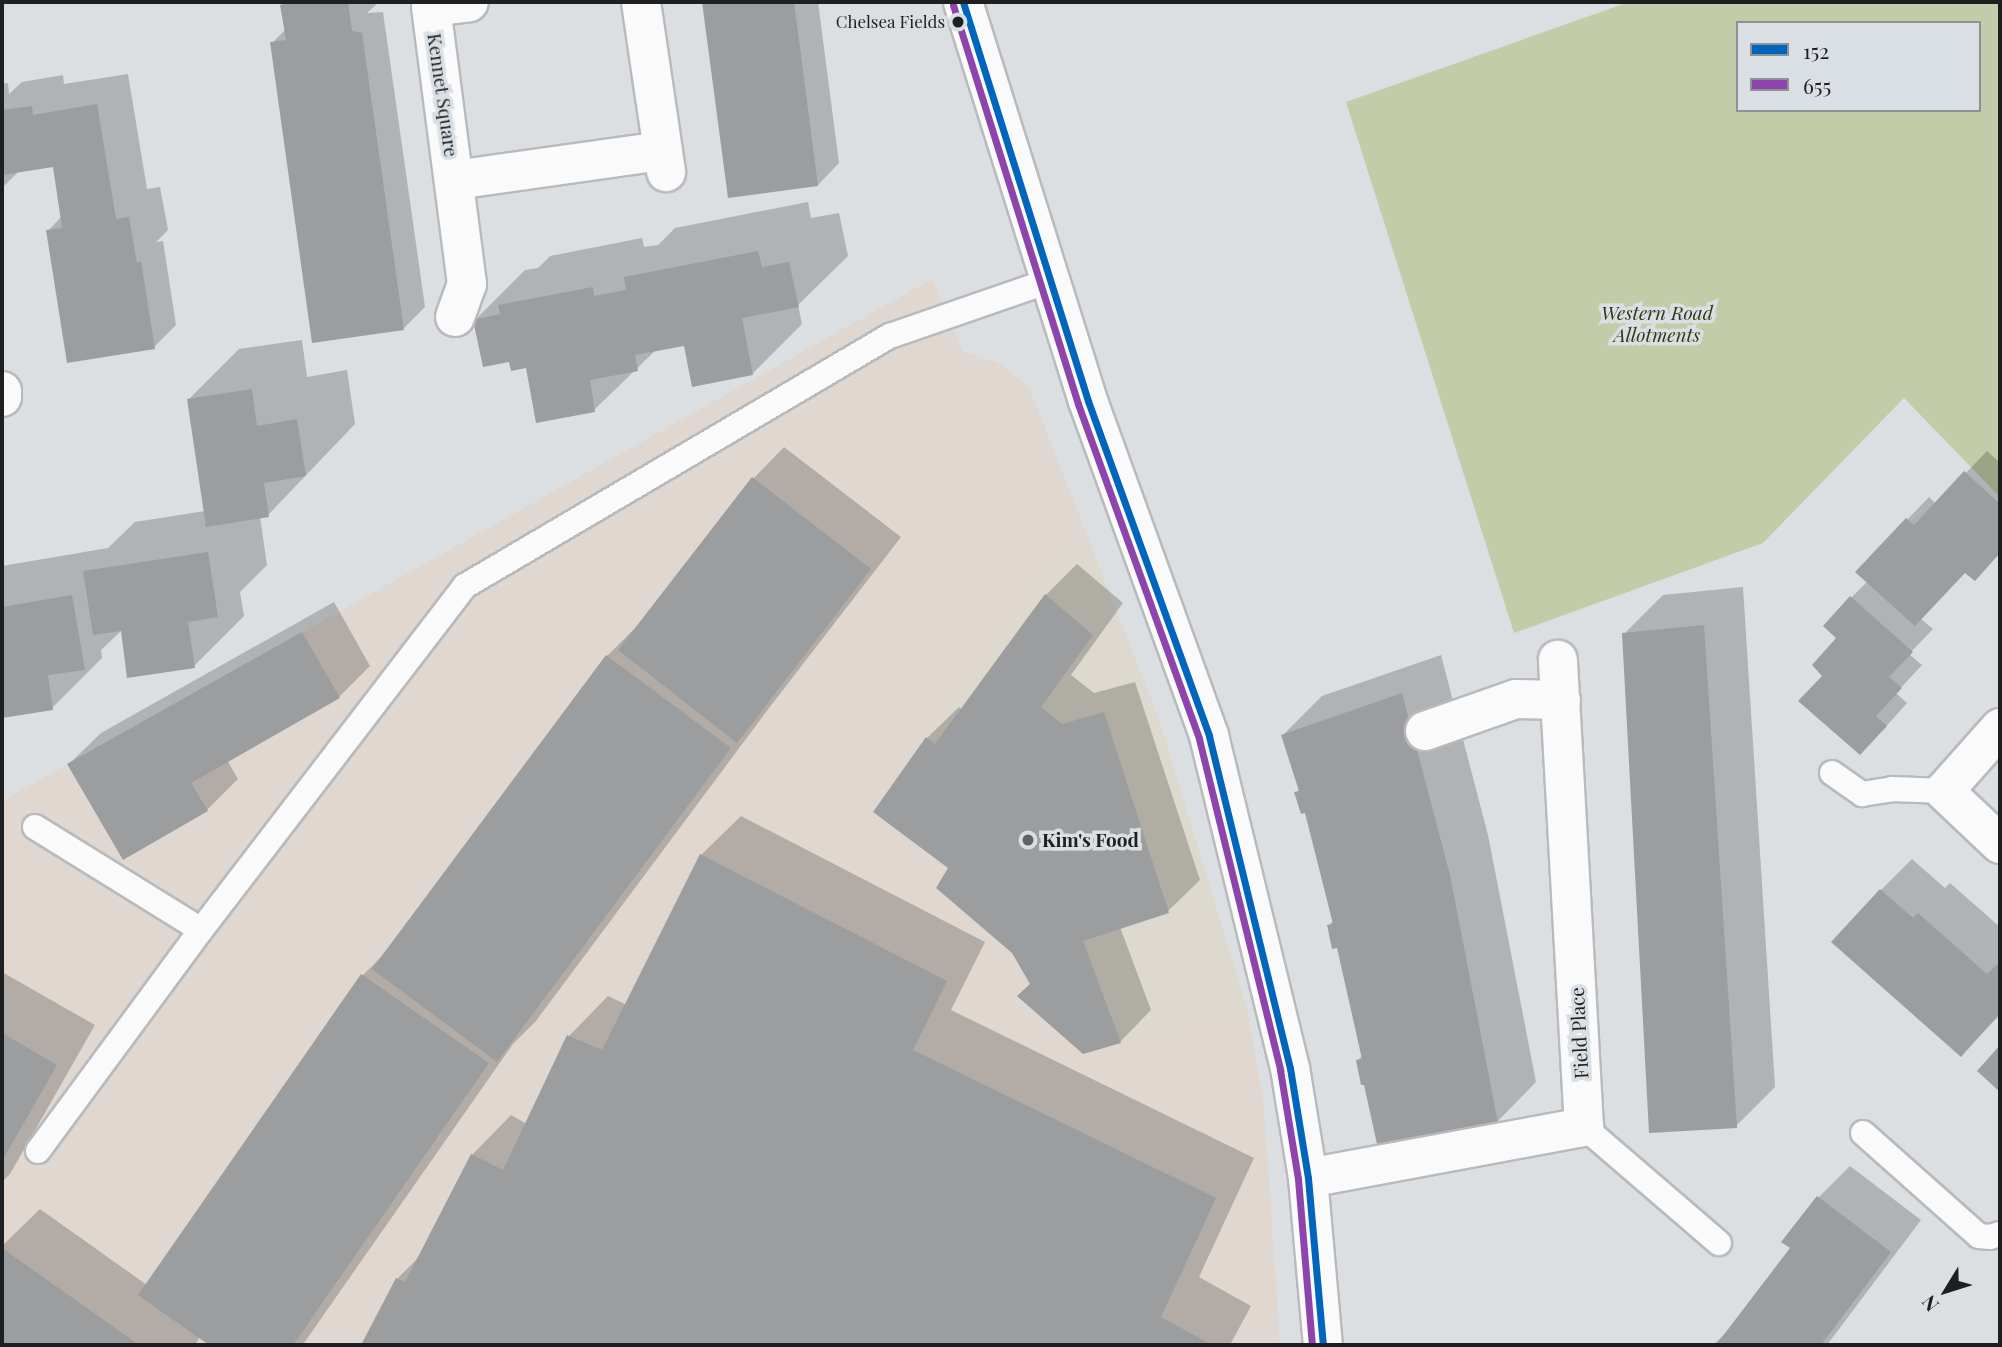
<!DOCTYPE html>
<html>
<head>
<meta charset="utf-8">
<style>
  body { margin:0 }
  #map { position:relative; width:2002px; height:1347px; overflow:hidden; background:#dcdfe2; font-family:"Playfair Display",serif }
  div>[style] { position:absolute }
  .commercial>* { inset:0; background:#e0d8d0 }
  .industrial>* { inset:0; background:#ddd9cf }
  .green>* { inset:0; background:#c3cca9 }
  .shadow>* { inset:0; background:#0003 }
  .building>* { inset:0; background:#9c9d9f }
  .roads { filter:drop-shadow(2px 0 #b8babd) drop-shadow(-2px 0 #b8babd) drop-shadow(0 2px #b8babd) drop-shadow(0 -2px #b8babd) }
  .service>* { height:24px; margin:-12px; padding:0 12px; transform-origin:12px; border-radius:12px; background:#fafafb }
  .minor>* { height:38px; margin:-19px; padding:0 19px; transform-origin:19px; border-radius:19px; background:#fafafb }
  .primary>* { height:38px; margin:-19px; padding:0 19px; transform-origin:19px; border-radius:19px; background:#fafafb }
  .bus-1>* { height:7px; margin:-3.5px; padding:0 3.5px; transform-origin:3.5px; border-radius:3.5px; background:#0065bd }
  .bus-2>* { height:7px; margin:-3.5px; padding:0 3.5px; transform-origin:3.5px; border-radius:3.5px; background:#8e44ad }
  .dots>* { width:19px; height:19px; translate:-50% -50%; box-sizing:border-box; border:4px solid #dadfe4; border-radius:50% }
  span { translate:-50% -50%; white-space:nowrap; text-align:center; line-height:1.15; -webkit-text-stroke:7px #dadfe4; paint-order:stroke }
  .bus-label { font-size:17px; color:#1d1f21 }
  .right { translate:-100% -50%; text-align:right }
  .street-label { font-size:19px; color:#1d1f21 }
  .park-label { font-size:19px; color:#313813; font-style:italic }
  .poi-label { font-size:19px; color:#1d1f21; font-weight:700 }
  .left { translate:0 -50%; text-align:left }
  .frame { position:absolute; inset:0; border:4px solid #1d1f21; pointer-events:none }
  .legend { position:absolute; left:1736px; top:21px; width:245px; height:91px; box-sizing:border-box; background:#dadfe4; border:2px solid #8e9296; margin:0; padding:9px 12px; list-style:none; font-size:21px; color:#1d1f21 }
  .legend li { display:flex; align-items:center; gap:14px; height:35px }
  .legend b { width:35px; border:2px solid #8e9296 }
  .north { position:absolute; left:1911px; top:1256px; width:70px; height:70px; -webkit-text-stroke:5px #dadfe4; paint-order:stroke; rotate:232deg; font-size:19px; font-weight:700; line-height:28px; text-align:center; color:#1d1f21 }
  .north::after { content:''; display:block; margin:auto; width:24px; height:32px; background:#1d1f21; clip-path:polygon(50% 0,100% 100%,50% 72%,0 100%) }
</style>
</head>
<body>
<div id="map">
  <div class="commercial">
    <div style="clip-path:polygon(932px 279px,963px 352px,997px 362px,1029px 387px,1090px 543px,1067px 541px,948px 868px,1012px 953px,1030px 984px,1018px 995px,1083px 1053px,1247px 1009px,1264px 1105px,1280px 1345px,2px 1345px,2px 801px)"></div>
  </div>
  <div class="industrial">
    <div style="clip-path:polygon(1067px 541px,1090px 543px,1159px 719px,1247px 1009px,1083px 1054px,1017px 996px,1030px 984px,1012px 953px,936px 888px,948px 868px,873px 812px)"></div>
  </div>
  <div class="green">
    <div style="clip-path:polygon(evenodd,1629px 2px,2000px 2px,2000px 497px,1904px 398px,1763px 543px,1514px 633px,1346px 102px,1629px 2px,1738px 23px,1979px 23px,1979px 110px,1738px 110px,1738px 23px)"></div>
  </div>
  <div class="shadow">
    <div style="clip-path:polygon(285px 2px,379px 2px,367px 13px,383px 12px,425px 307px,403px 329px,272px 43px,286px 29px,282px 5px)"></div>
    <div style="clip-path:polygon(704px 2px,818px 2px,839px 163px,818px 185px,730px 196px)"></div>
    <div style="clip-path:polygon(128px 74px,147px 189px,160px 187px,168px 230px,156px 242px,163px 241px,176px 325px,154px 347px,48px 231px,62px 216px,54px 165px,19px 171px,2px 188px,2px 84px,8px 83px,9px 94px,22px 82px,63px 75px,64px 84px)"></div>
    <div style="clip-path:polygon(808px 202px,811px 218px,839px 213px,848px 256px,798px 305px,802px 324px,752px 374px,685px 343px,657px 349px,594px 410px,527px 366px,510px 360px,475px 320px,525px 270px,538px 268px,550px 256px,642px 238px,644px 247px,658px 245px,675px 228px)"></div>
    <div style="clip-path:polygon(302px 340px,307px 377px,347px 370px,355px 424px,268px 515px,260px 517px,267px 565px,240px 592px,244px 616px,194px 666px,122px 630px,101px 650px,102px 658px,52px 708px,2px 716px,2px 566px,108px 548px,135px 522px,205px 511px,189px 399px,239px 349px)"></div>
    <div style="clip-path:polygon(784px 447px,901px 537px,766px 712px,536px 1021px,513px 1044px,304px 1343px,212px 1345px,200px 1337px,195px 1345px,2px 1345px,2px 1246px,40px 1209px,147px 1285px,363px 975px,388px 950px,607px 656px,643px 620px,753px 479px)"></div>
    <div style="clip-path:polygon(1987px 451px,2000px 463px,2000px 553px,1975px 579px,1966px 571px,1920px 618px,1933px 629px,1909px 654px,1922px 665px,1896px 693px,1907px 703px,1882px 731px,1824px 676px,1851px 598px,1868px 581px,1857px 572px,1929px 497px,1936px 504px)"></div>
    <div style="clip-path:polygon(1077px 564px,1123px 603px,1071px 675px,1094px 693px,1135px 682px,1200px 880px,1168px 911px,1120px 927px,1151px 1010px,1120px 1042px,1032px 984px,1013px 951px,951px 868px,927px 738px,959px 707px,962px 710px,1046px 595px)"></div>
    <div style="clip-path:polygon(1743px 587px,1775px 1087px,1736px 1126px,1624px 634px,1663px 595px)"></div>
    <div style="clip-path:polygon(334px 602px,370px 666px,339px 697px,227px 760px,238px 779px,207px 810px,69px 764px,101px 733px)"></div>
    <div style="clip-path:polygon(1441px 655px,1488px 835px,1536px 1082px,1497px 1122px,1358px 1060px,1363px 1055px,1339px 946px,1329px 925px,1334px 920px,1306px 811px,1296px 793px,1300px 789px,1283px 735px,1322px 696px)"></div>
    <div style="clip-path:polygon(741px 816px,985px 942px,951px 1010px,1254px 1158px,1199px 1277px,1251px 1306px,1230px 1345px,363px 1345px,397px 1279px,420px 1256px,472px 1155px,511px 1115px,527px 1124px,569px 1036px,608px 996px,627px 1005px,701px 855px)"></div>
    <div style="clip-path:polygon(1912px 859px,1945px 888px,1950px 883px,2000px 927px,2000px 1015px,1961px 1055px,1881px 890px)"></div>
    <div style="clip-path:polygon(2px 972px,95px 1025px,10px 1174px,2px 1182px)"></div>
    <div style="clip-path:polygon(1850px 1166px,1921px 1220px,1827px 1345px,1713px 1345px,1734px 1325px,1792px 1248px,1784px 1242px,1819px 1197px)"></div>
  </div>
  <div class="building">
    <div style="clip-path:polygon(288px 2px,348px 2px,352px 31px,362px 33px,404px 330px,312px 343px,270px 42px,286px 40px,280px 5px)"></div>
    <div style="clip-path:polygon(702px 2px,794px 2px,818px 186px,728px 198px)"></div>
    <div style="clip-path:polygon(97px 104px,116px 219px,129px 217px,137px 263px,141px 261px,155px 349px,67px 363px,46px 230px,62px 228px,53px 167px,2px 175px,2px 110px,32px 106px,33px 115px)"></div>
    <div style="clip-path:polygon(758px 251px,762px 267px,789px 262px,799px 307px,742px 318px,753px 375px,692px 387px,684px 346px,635px 355px,638px 371px,590px 380px,595px 412px,536px 423px,526px 368px,511px 371px,509px 362px,483px 367px,473px 320px,500px 314px,498px 305px,593px 287px,594px 296px,626px 290px,624px 277px)"></div>
    <div style="clip-path:polygon(252px 389px,257px 426px,297px 419px,306px 476px,264px 483px,269px 517px,206px 527px,187px 399px)"></div>
    <div style="clip-path:polygon(1964px 471px,2000px 504px,2000px 553px,1975px 581px,1965px 573px,1915px 626px,1855px 572px,1906px 518px,1914px 525px)"></div>
    <div style="clip-path:polygon(752px 477px,871px 569px,737px 743px,618px 650px)"></div>
    <div style="clip-path:polygon(208px 552px,218px 617px,188px 622px,195px 668px,127px 678px,121px 631px,93px 635px,83px 571px)"></div>
    <div style="clip-path:polygon(1045px 594px,1093px 635px,1041px 707px,1062px 724px,1104px 712px,1169px 913px,1083px 941px,1121px 1043px,1083px 1054px,1017px 996px,1030px 984px,1012px 953px,936px 888px,948px 868px,873px 812px,926px 737px,935px 744px)"></div>
    <div style="clip-path:polygon(72px 595px,85px 670px,48px 675px,53px 710px,2px 718px,2px 607px)"></div>
    <div style="clip-path:polygon(1850px 596px,1913px 652px,1889px 677px,1902px 688px,1876px 716px,1887px 726px,1860px 755px,1798px 701px,1822px 676px,1812px 665px,1836px 638px,1823px 626px)"></div>
    <div style="clip-path:polygon(1704px 625px,1737px 1128px,1649px 1133px,1622px 633px)"></div>
    <div style="clip-path:polygon(302px 632px,340px 698px,191px 783px,208px 811px,123px 860px,67px 764px)"></div>
    <div style="clip-path:polygon(606px 655px,731px 748px,497px 1062px,372px 969px)"></div>
    <div style="clip-path:polygon(1402px 693px,1450px 875px,1498px 1123px,1377px 1144px,1364px 1085px,1361px 1085px,1356px 1060px,1362px 1059px,1337px 948px,1332px 949px,1327px 925px,1333px 924px,1305px 813px,1301px 814px,1294px 792px,1299px 791px,1281px 735px)"></div>
    <div style="clip-path:polygon(700px 854px,947px 981px,913px 1050px,1216px 1198px,1161px 1317px,1212px 1345px,361px 1345px,396px 1278px,405px 1282px,471px 1154px,503px 1170px,567px 1035px,602px 1050px)"></div>
    <div style="clip-path:polygon(1880px 889px,1913px 918px,1918px 913px,1987px 974px,2000px 962px,2000px 1013px,1961px 1057px,1831px 942px)"></div>
    <div style="clip-path:polygon(361px 974px,489px 1063px,293px 1345px,209px 1345px,138px 1295px)"></div>
    <div style="clip-path:polygon(2px 1033px,57px 1065px,2px 1161px)"></div>
    <div style="clip-path:polygon(2000px 1045px,2000px 1092px,1977px 1071px)"></div>
    <div style="clip-path:polygon(1817px 1196px,1891px 1252px,1821px 1345px,1716px 1345px,1790px 1248px,1781px 1242px)"></div>
    <div style="clip-path:polygon(2px 1248px,139px 1345px,2px 1345px)"></div>
  </div>
  <div class="roads">
    <div class="service">
      <div style="left:1832px;top:773px;width:37px;rotate:35deg"></div>
      <div style="left:1862px;top:794px;width:30px;rotate:-9deg"></div>
      <div style="left:1892px;top:789px;width:52px;rotate:2.2deg"></div>
      <div style="left:35px;top:827px;width:195px;rotate:31.8deg"></div>
      <div style="left:1584px;top:1127px;width:178px;rotate:40.7deg"></div>
      <div style="left:1863px;top:1133px;width:155px;rotate:41.6deg"></div>
      <div style="left:1979px;top:1236px;width:11px;rotate:5deg"></div>
      <div style="left:1990px;top:1237px;width:10px;rotate:-17deg"></div>
      <div style="left:38px;top:1151px;width:275px;rotate:-53.6deg"></div>
      <div style="left:201px;top:930px;width:434px;rotate:-52.5deg"></div>
      <div style="left:465px;top:586px;width:493px;rotate:-30.5deg"></div>
      <div style="left:890px;top:336px;width:168px;rotate:-19.1deg"></div>
    </div>
    <div class="minor">
      <div style="left:641px;top:2px;width:172px;rotate:81.6deg"></div>
      <div style="left:455px;top:180px;width:209px;rotate:-8deg"></div>
      <div style="left:455px;top:317px;width:35px;rotate:-70deg"></div>
      <div style="left:467px;top:284px;width:279px;rotate:-97.4deg"></div>
      <div style="left:431px;top:7px;width:38px;rotate:-7deg"></div>
      <div style="left:2px;top:391px;width:6px;rotate:90deg"></div>
      <div style="left:2000px;top:728px;width:84px;rotate:131.6deg"></div>
      <div style="left:1944px;top:791px;width:77px;rotate:43.4deg"></div>
      <div style="left:1425px;top:731px;width:96px;rotate:-19.4deg"></div>
      <div style="left:1516px;top:699px;width:45px;rotate:1.3deg"></div>
      <div style="left:1308px;top:1178px;width:281px;rotate:-10.5deg"></div>
      <div style="left:1584px;top:1127px;width:468px;rotate:-93.2deg"></div>
    </div>
    <div class="primary">
      <div style="left:963px;top:2px;width:418px;rotate:72.6deg"></div>
      <div style="left:1088px;top:401px;width:356px;rotate:70.1deg"></div>
      <div style="left:1209px;top:736px;width:342px;rotate:76.3deg"></div>
      <div style="left:1290px;top:1068px;width:111px;rotate:80.7deg"></div>
      <div style="left:1308px;top:1178px;width:168px;rotate:84.9deg"></div>
    </div>
  </div>
  <div class="bus-1">
    <div style="left:963px;top:2px;width:418px;rotate:72.6deg"></div>
    <div style="left:1088px;top:401px;width:356px;rotate:70.1deg"></div>
    <div style="left:1209px;top:736px;width:342px;rotate:76.3deg"></div>
    <div style="left:1290px;top:1068px;width:111px;rotate:80.7deg"></div>
    <div style="left:1308px;top:1178px;width:168px;rotate:84.9deg"></div>
  </div>
  <div class="bus-2">
    <div style="left:953px;top:5px;width:418px;rotate:72.6deg"></div>
    <div style="left:1078px;top:404px;width:356px;rotate:70.1deg"></div>
    <div style="left:1199px;top:739px;width:341px;rotate:76.2deg"></div>
    <div style="left:1280px;top:1070px;width:110px;rotate:80.6deg"></div>
    <div style="left:1298px;top:1179px;width:167px;rotate:85.2deg"></div>
  </div>
  <div class="dots">
    <div style="left:958px;top:22px;background:#1d1f21"></div>
    <div style="left:1028px;top:840px;background:#606265"></div>
  </div>
  <div class="bus-label">
    <span class="right" style="left:945px;top:22px">Chelsea Fields</span>
  </div>
  <div class="street-label">
    <span style="left:443px;top:95px;rotate:82deg">Kennet Square</span>
    <span style="left:1579px;top:1033px;rotate:-93deg">Field Place</span>
  </div>
  <div class="park-label">
    <span style="left:1657px;top:324px">Western Road<br>Allotments</span>
  </div>
  <div class="poi-label">
    <span class="left" style="left:1042px;top:840px">Kim's Food</span>
  </div>
  <div class="frame"></div>
  <ul class="legend">
  <li><b style="height:9px;background:#0065bd"></b>152</li>
  <li><b style="height:9px;background:#8e44ad"></b>655</li>
  </ul>
  <div class="north">N</div>
</div>
</body>
</html>
